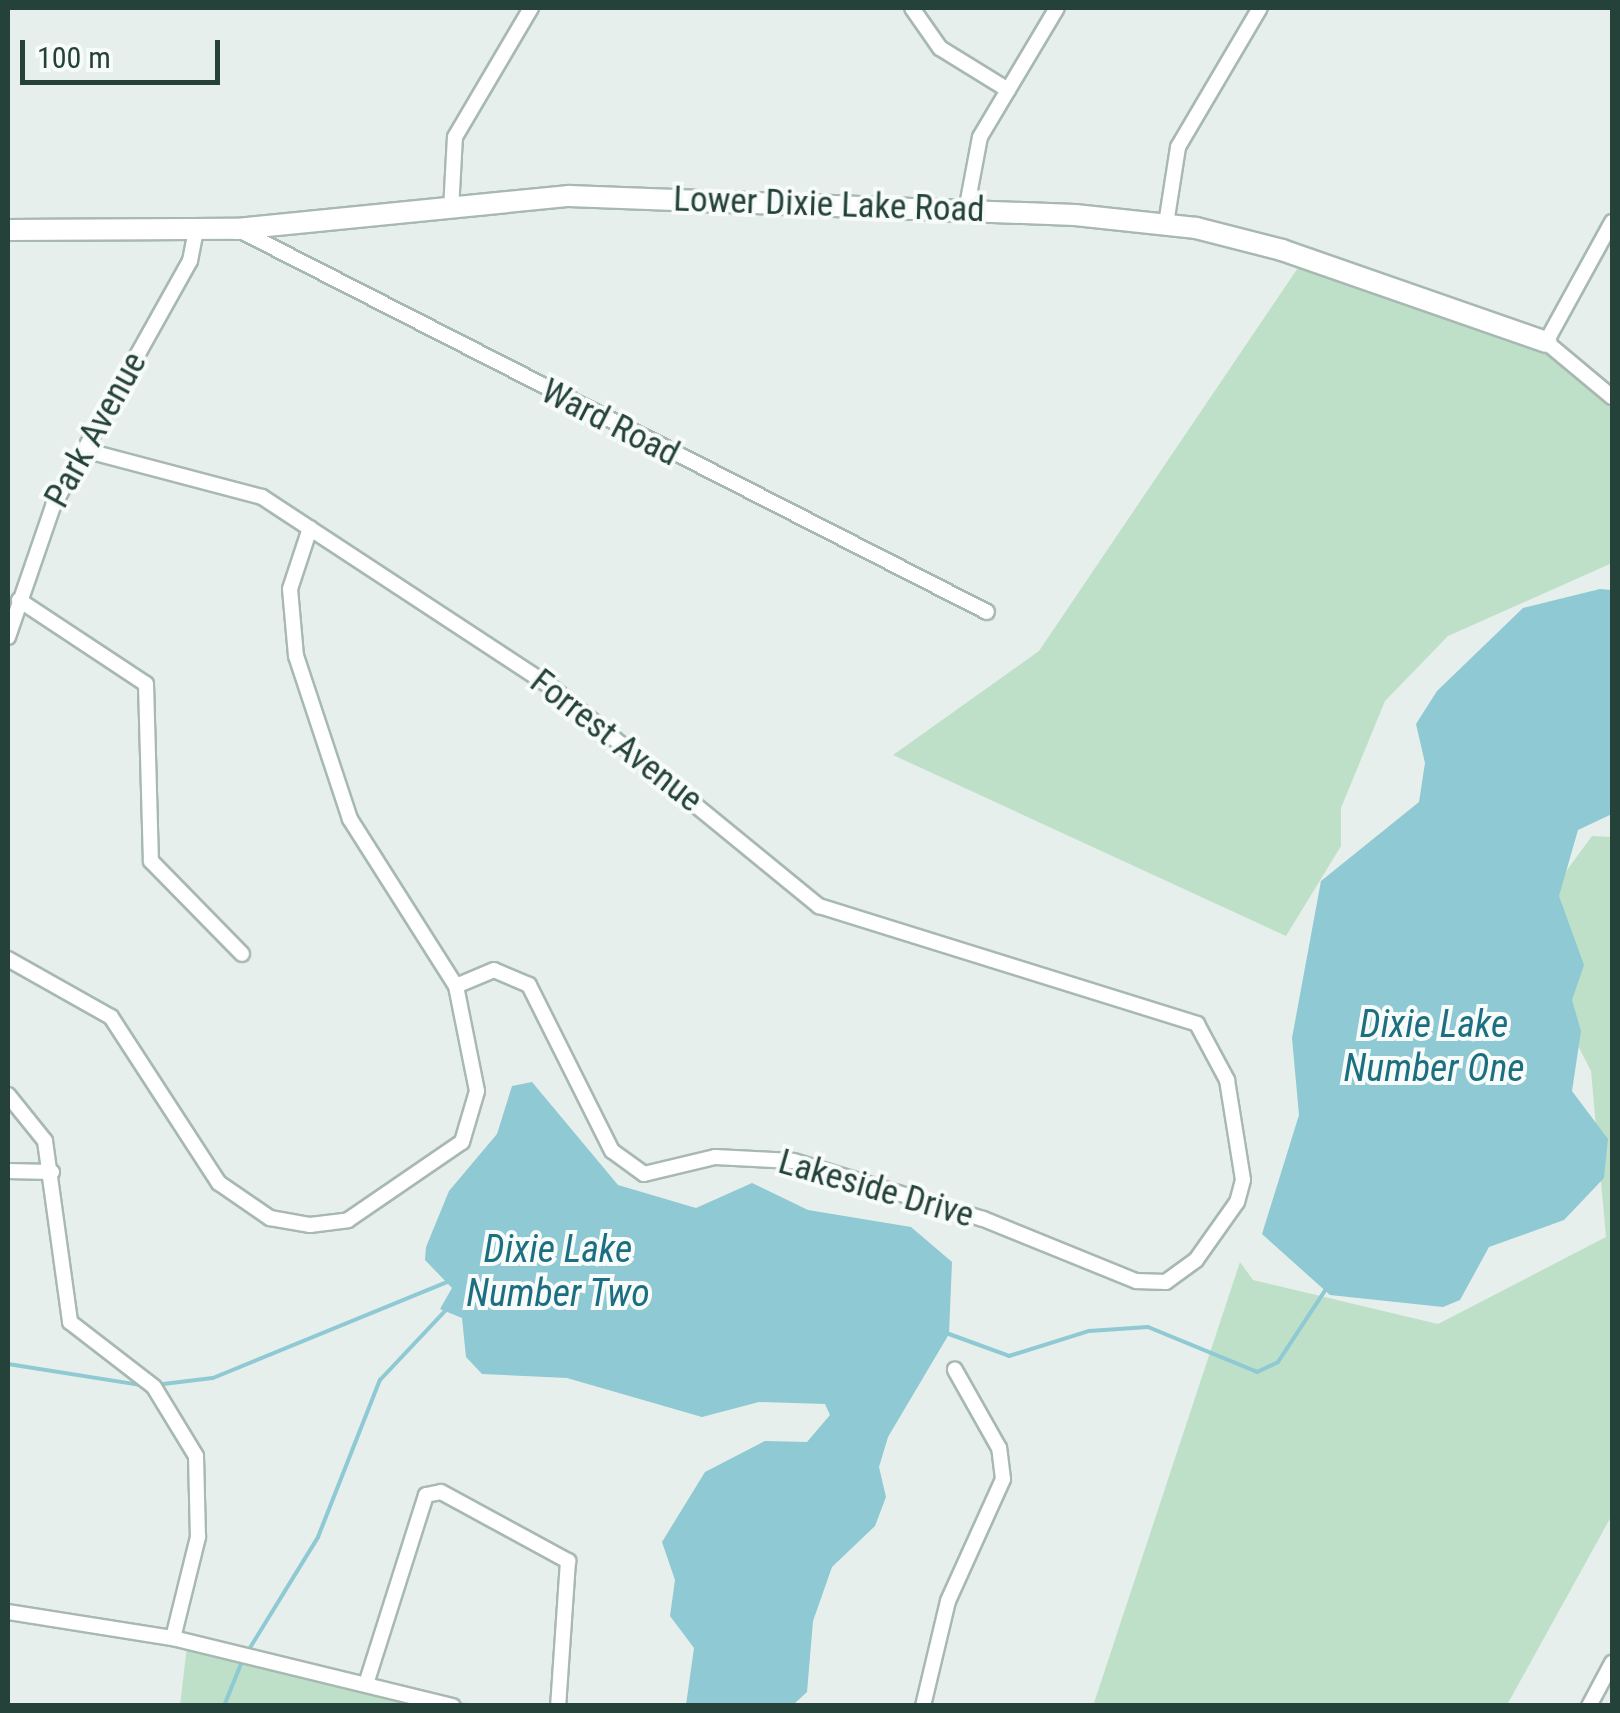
<!DOCTYPE html>
<html>
<head>
<meta charset="utf-8">
<style>
  body { margin:0 }
  #map { position:relative; width:1620px; height:1713px; overflow:hidden; background:#e6efeb; font-family:"Roboto Condensed",sans-serif }
  div>[style] { position:absolute }
  .green>* { inset:0; background:#bfe0c8 }
  .water>* { inset:0; background:#8ec9d4 }
  .stream>* { height:4px; margin:-2px; padding:0 2px; transform-origin:2px; border-radius:2px; background:#8ec9d4 }
  .roads { filter:drop-shadow(2px 0 #a8b8b2) drop-shadow(-2px 0 #a8b8b2) drop-shadow(0 2px #a8b8b2) drop-shadow(0 -2px #a8b8b2) }
  .street>* { height:14px; margin:-7px; padding:0 7px; transform-origin:7px; border-radius:7px; background:#fff }
  .secondary>* { height:20px; margin:-10px; padding:0 10px; transform-origin:10px; border-radius:10px; background:#fff }
  span { translate:-50% -50%; white-space:nowrap; text-align:center; line-height:1.15; -webkit-text-stroke:8px #f7fbf9; paint-order:stroke }
  .street-label { font-size:35px; color:#24423a }
  .water-label { font-size:38px; color:#1c6f80; font-style:italic }
  .frame { position:absolute; inset:0; border:10px solid #24423a; pointer-events:none }
  .scale { position:absolute; left:20px; top:40px; width:200px; height:45px; box-sizing:border-box; border:5px solid #24423a; border-top:0; padding-left:12px; font-size:30px; line-height:35px; white-space:nowrap; color:#24423a; -webkit-text-stroke:8px #f7fbf9; paint-order:stroke }
</style>
</head>
<body>
<div id="map">
  <div class="green">
    <div style="clip-path:polygon(1312px 247px,1560px 347px,1612px 386px,1612px 563px,1448px 636px,1385px 701px,1341px 808px,1341px 846px,1286px 936px,893px 755px,1039px 651px)"></div>
    <div style="clip-path:polygon(1592px 836px,1612px 837px,1612px 1515px,1507px 1705px,1093px 1706px,1240px 1262px,1253px 1280px,1438px 1324px,1606px 1237px,1591px 1071px,1571px 1032px,1549px 922px,1561px 878px)"></div>
    <div style="clip-path:polygon(188px 1637px,360px 1685px,479px 1705px,180px 1706px)"></div>
  </div>
  <div class="water">
    <div style="clip-path:polygon(1600px 589px,1612px 590px,1612px 814px,1578px 830px,1559px 896px,1584px 965px,1572px 1000px,1581px 1031px,1572px 1091px,1608px 1139px,1604px 1178px,1564px 1220px,1489px 1247px,1460px 1300px,1443px 1307px,1330px 1295px,1262px 1234px,1299px 1115px,1292px 1038px,1321px 881px,1419px 802px,1425px 763px,1416px 724px,1437px 691px,1523px 608px)"></div>
    <div style="clip-path:polygon(532px 1082px,618px 1185px,696px 1208px,752px 1183px,808px 1210px,911px 1227px,952px 1262px,949px 1334px,888px 1437px,879px 1467px,886px 1497px,875px 1526px,832px 1567px,813px 1621px,807px 1692px,794px 1704px,686px 1705px,694px 1648px,670px 1616px,675px 1580px,662px 1542px,705px 1472px,765px 1441px,807px 1442px,830px 1415px,825px 1404px,759px 1402px,702px 1417px,567px 1378px,482px 1374px,466px 1357px,462px 1318px,440px 1309px,452px 1288px,425px 1260px,426px 1247px,449px 1191px,497px 1134px,512px 1086px)"></div>
  </div>
  <div class="stream">
    <div style="left:949px;top:1334px;width:64px;rotate:20.1deg"></div>
    <div style="left:1009px;top:1356px;width:84px;rotate:-17.4deg"></div>
    <div style="left:1089px;top:1331px;width:59px;rotate:-3.9deg"></div>
    <div style="left:1148px;top:1327px;width:118px;rotate:22.4deg"></div>
    <div style="left:1257px;top:1372px;width:23px;rotate:-25deg"></div>
    <div style="left:1278px;top:1362px;width:87px;rotate:-56.7deg"></div>
    <div style="left:8px;top:1364px;width:135px;rotate:9deg"></div>
    <div style="left:155px;top:1385px;width:58px;rotate:-6.9deg"></div>
    <div style="left:213px;top:1378px;width:256px;rotate:-22.3deg"></div>
    <div style="left:248px;top:1651px;width:134px;rotate:-58.4deg"></div>
    <div style="left:318px;top:1537px;width:169px;rotate:-68.5deg"></div>
    <div style="left:380px;top:1380px;width:96px;rotate:-46.7deg"></div>
    <div style="left:224px;top:1706px;width:51px;rotate:-68deg"></div>
  </div>
  <div class="roads">
    <div class="street">
      <div style="left:912px;top:8px;width:49px;rotate:55deg"></div>
      <div style="left:940px;top:48px;width:80px;rotate:31.7deg"></div>
      <div style="left:451px;top:210px;width:73px;rotate:-86.9deg"></div>
      <div style="left:455px;top:137px;width:150px;rotate:-59.5deg"></div>
      <div style="left:966px;top:211px;width:75px;rotate:-79.3deg"></div>
      <div style="left:980px;top:137px;width:150px;rotate:-59.2deg"></div>
      <div style="left:1612px;top:222px;width:137px;rotate:118.8deg"></div>
      <div style="left:1546px;top:342px;width:86px;rotate:39.8deg"></div>
      <div style="left:1166px;top:224px;width:78px;rotate:-81.1deg"></div>
      <div style="left:1178px;top:147px;width:161px;rotate:-59.5deg"></div>
      <div style="left:237px;top:229px;width:842px;rotate:27.05deg"></div>
      <div style="left:84px;top:450px;width:184px;rotate:14.8deg"></div>
      <div style="left:262px;top:497px;width:344px;rotate:33.3deg"></div>
      <div style="left:550px;top:686px;width:348px;rotate:39.3deg"></div>
      <div style="left:819px;top:906px;width:396px;rotate:17.3deg"></div>
      <div style="left:1197px;top:1024px;width:64px;rotate:61.8deg"></div>
      <div style="left:1227px;top:1080px;width:101px;rotate:80.9deg"></div>
      <div style="left:1243px;top:1180px;width:23px;rotate:105deg"></div>
      <div style="left:1237px;top:1202px;width:71px;rotate:125.3deg"></div>
      <div style="left:1196px;top:1260px;width:37px;rotate:144deg"></div>
      <div style="left:1166px;top:1282px;width:30px;rotate:-178deg"></div>
      <div style="left:1136px;top:1281px;width:165px;rotate:-157.9deg"></div>
      <div style="left:983px;top:1219px;width:199px;rotate:-163deg"></div>
      <div style="left:793px;top:1161px;width:78px;rotate:-177.1deg"></div>
      <div style="left:715px;top:1157px;width:73px;rotate:166.5deg"></div>
      <div style="left:644px;top:1174px;width:39px;rotate:-144deg"></div>
      <div style="left:612px;top:1151px;width:186px;rotate:-116.6deg"></div>
      <div style="left:529px;top:985px;width:38px;rotate:-157deg"></div>
      <div style="left:494px;top:970px;width:41px;rotate:157.2deg"></div>
      <div style="left:19px;top:600px;width:152px;rotate:33.5deg"></div>
      <div style="left:146px;top:684px;width:177px;rotate:88.4deg"></div>
      <div style="left:151px;top:861px;width:130px;rotate:45.6deg"></div>
      <div style="left:8px;top:637px;width:139px;rotate:-71deg"></div>
      <div style="left:53px;top:506px;width:281px;rotate:-60.8deg"></div>
      <div style="left:190px;top:261px;width:32px;rotate:-79deg"></div>
      <div style="left:8px;top:959px;width:118px;rotate:29.4deg"></div>
      <div style="left:111px;top:1017px;width:198px;rotate:57deg"></div>
      <div style="left:219px;top:1183px;width:62px;rotate:34.5deg"></div>
      <div style="left:270px;top:1218px;width:41px;rotate:9.9deg"></div>
      <div style="left:310px;top:1225px;width:38px;rotate:-7deg"></div>
      <div style="left:348px;top:1220px;width:138px;rotate:-34.4deg"></div>
      <div style="left:462px;top:1142px;width:53px;rotate:-73.6deg"></div>
      <div style="left:477px;top:1091px;width:107px;rotate:-101.3deg"></div>
      <div style="left:456px;top:986px;width:198px;rotate:-122.4deg"></div>
      <div style="left:350px;top:819px;width:172px;rotate:-108.3deg"></div>
      <div style="left:296px;top:656px;width:67px;rotate:-95.1deg"></div>
      <div style="left:290px;top:589px;width:64px;rotate:-71.8deg"></div>
      <div style="left:8px;top:1095px;width:59px;rotate:51.2deg"></div>
      <div style="left:45px;top:1141px;width:183px;rotate:82.1deg"></div>
      <div style="left:70px;top:1322px;width:106px;rotate:37.7deg"></div>
      <div style="left:154px;top:1387px;width:81px;rotate:58.7deg"></div>
      <div style="left:196px;top:1456px;width:81px;rotate:88.6deg"></div>
      <div style="left:198px;top:1537px;width:104px;rotate:103.9deg"></div>
      <div style="left:8px;top:1171px;width:44px;rotate:1.3deg"></div>
      <div style="left:8px;top:1612px;width:167px;rotate:9deg"></div>
      <div style="left:173px;top:1638px;width:288px;rotate:13.7deg"></div>
      <div style="left:367px;top:1681px;width:195px;rotate:-72.4deg"></div>
      <div style="left:426px;top:1495px;width:15px;rotate:-11deg"></div>
      <div style="left:441px;top:1492px;width:145px;rotate:28.5deg"></div>
      <div style="left:568px;top:1561px;width:145px;rotate:93.9deg"></div>
      <div style="left:923px;top:1706px;width:108px;rotate:-76.6deg"></div>
      <div style="left:948px;top:1601px;width:134px;rotate:-65.7deg"></div>
      <div style="left:1003px;top:1479px;width:31px;rotate:-97deg"></div>
      <div style="left:999px;top:1448px;width:90px;rotate:-119.4deg"></div>
      <div style="left:1589px;top:1706px;width:49px;rotate:-61.9deg"></div>
    </div>
    <div class="secondary">
      <div style="left:8px;top:230px;width:229px;rotate:-0.3deg"></div>
      <div style="left:237px;top:229px;width:334px;rotate:-5.7deg"></div>
      <div style="left:569px;top:196px;width:506px;rotate:2.15deg"></div>
      <div style="left:1075px;top:215px;width:122px;rotate:6.1deg"></div>
      <div style="left:1196px;top:228px;width:89px;rotate:14.3deg"></div>
      <div style="left:1282px;top:250px;width:280px;rotate:19.2deg"></div>
    </div>
  </div>
  <div class="street-label">
    <span style="left:829px;top:205px;rotate:2deg">Lower Dixie Lake Road</span>
    <span style="left:610px;top:423px;rotate:27deg">Ward Road</span>
    <span style="left:96px;top:430px;rotate:-61deg">Park Avenue</span>
    <span style="left:616px;top:741px;rotate:38deg">Forrest Avenue</span>
    <span style="left:876px;top:1189px;rotate:16deg">Lakeside Drive</span>
  </div>
  <div class="water-label">
    <span style="left:1434px;top:1047px">Dixie Lake<br>Number One</span>
    <span style="left:558px;top:1272px">Dixie Lake<br>Number Two</span>
  </div>
  <div class="frame"></div>
  <div class="scale">100 m</div>
</div>
</body>
</html>
